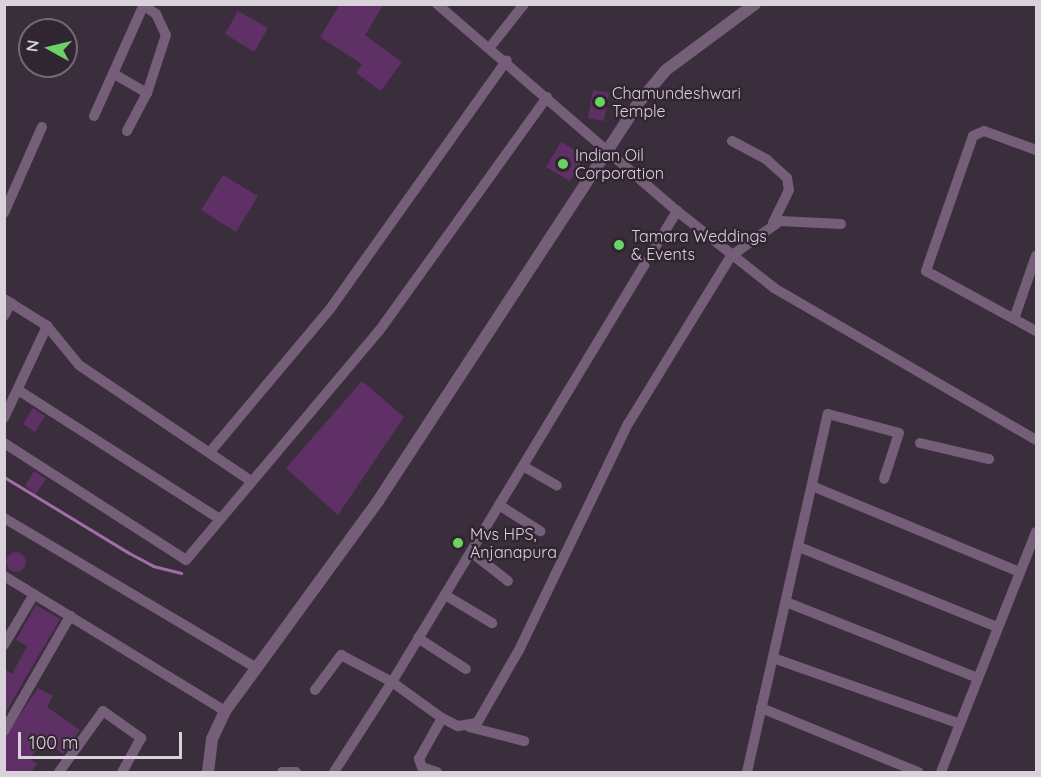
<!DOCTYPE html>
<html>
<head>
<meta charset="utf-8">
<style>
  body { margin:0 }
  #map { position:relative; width:1041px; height:777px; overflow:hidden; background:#3a2e3c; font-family:Quicksand,sans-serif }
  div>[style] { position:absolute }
  .stream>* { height:3px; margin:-1.5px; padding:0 1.5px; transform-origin:1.5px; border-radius:1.5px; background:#a16ea8 }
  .building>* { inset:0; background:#5f3066 }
  .round { border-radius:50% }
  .minor>* { height:10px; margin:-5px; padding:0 5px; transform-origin:5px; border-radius:5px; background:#755f78 }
  .tertiary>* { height:12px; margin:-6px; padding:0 6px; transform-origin:6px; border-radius:6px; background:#755f78 }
  .dots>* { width:16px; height:16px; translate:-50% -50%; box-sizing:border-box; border:3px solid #302531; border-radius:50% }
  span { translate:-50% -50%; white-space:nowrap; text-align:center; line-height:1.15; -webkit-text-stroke:5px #302531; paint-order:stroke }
  .poi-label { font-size:16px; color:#d9d2da }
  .left { translate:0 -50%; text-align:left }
  .frame { position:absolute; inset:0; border:6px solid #d9d2da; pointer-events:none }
  .north { position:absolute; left:18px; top:18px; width:60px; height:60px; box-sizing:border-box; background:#302531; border:2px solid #746a75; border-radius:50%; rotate:278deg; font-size:16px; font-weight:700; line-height:24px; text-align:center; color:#d9d2da }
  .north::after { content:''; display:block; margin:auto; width:21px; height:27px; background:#6bd363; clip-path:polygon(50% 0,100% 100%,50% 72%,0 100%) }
  .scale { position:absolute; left:18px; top:732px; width:164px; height:27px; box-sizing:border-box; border:3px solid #d9d2da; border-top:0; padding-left:8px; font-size:18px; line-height:21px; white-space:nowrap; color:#d9d2da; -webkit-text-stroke:4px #302531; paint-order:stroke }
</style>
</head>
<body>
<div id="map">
  <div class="stream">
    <div style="left:4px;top:477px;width:146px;rotate:31.3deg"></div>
    <div style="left:129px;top:553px;width:27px;rotate:28deg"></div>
    <div style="left:153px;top:566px;width:29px;rotate:14deg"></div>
  </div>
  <div class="building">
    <div style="clip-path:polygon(340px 4px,384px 4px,365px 35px,402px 62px,381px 91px,356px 73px,362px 64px,320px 37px)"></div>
    <div style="clip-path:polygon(238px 11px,268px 28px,254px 52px,225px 34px)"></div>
    <div style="clip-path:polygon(593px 90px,609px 93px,604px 121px,588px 118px)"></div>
    <div style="clip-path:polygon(561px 142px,585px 156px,570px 181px,546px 167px)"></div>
    <div style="clip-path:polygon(223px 175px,258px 196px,236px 232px,201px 210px)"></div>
    <div style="clip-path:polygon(362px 381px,404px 417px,338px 515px,286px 468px)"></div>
    <div style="clip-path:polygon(33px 408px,45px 416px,35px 432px,23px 424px)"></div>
    <div style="clip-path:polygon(34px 471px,46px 479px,36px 494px,25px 486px)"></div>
    <div class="round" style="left:6px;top:552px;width:20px;height:20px"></div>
    <div style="clip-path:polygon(36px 605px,60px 619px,4px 715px,4px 669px,12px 674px,27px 646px,16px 640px)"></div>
    <div style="clip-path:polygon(38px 688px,53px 696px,47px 707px,80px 730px,63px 754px,43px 740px,30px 759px,37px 764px,31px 772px,4px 772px,4px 738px)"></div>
  </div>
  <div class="minor">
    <div style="left:437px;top:4px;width:317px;rotate:40.8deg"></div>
    <div style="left:677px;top:211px;width:124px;rotate:38.4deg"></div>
    <div style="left:774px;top:288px;width:303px;rotate:30.1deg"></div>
    <div style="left:143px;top:5px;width:16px;rotate:35deg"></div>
    <div style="left:156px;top:14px;width:23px;rotate:65deg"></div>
    <div style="left:166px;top:35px;width:61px;rotate:108.1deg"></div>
    <div style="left:491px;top:46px;width:53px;rotate:-51.8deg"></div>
    <div style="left:114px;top:74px;width:38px;rotate:30deg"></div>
    <div style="left:147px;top:93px;width:43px;rotate:117.8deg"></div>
    <div style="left:94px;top:116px;width:123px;rotate:-65.9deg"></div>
    <div style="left:732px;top:141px;width:40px;rotate:28deg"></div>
    <div style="left:767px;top:160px;width:27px;rotate:42deg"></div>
    <div style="left:787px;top:178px;width:12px;rotate:81deg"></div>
    <div style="left:789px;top:190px;width:37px;rotate:116deg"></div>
    <div style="left:1036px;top:150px;width:55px;rotate:-159.9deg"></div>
    <div style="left:984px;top:131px;width:12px;rotate:156deg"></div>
    <div style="left:973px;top:136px;width:143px;rotate:109.2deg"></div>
    <div style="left:926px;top:271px;width:125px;rotate:28.6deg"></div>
    <div style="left:4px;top:213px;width:94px;rotate:-66.2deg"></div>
    <div style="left:4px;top:299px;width:51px;rotate:32.1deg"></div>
    <div style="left:47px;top:326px;width:50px;rotate:50.6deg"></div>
    <div style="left:79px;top:365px;width:207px;rotate:34deg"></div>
    <div style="left:4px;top:316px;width:15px;rotate:-62deg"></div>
    <div style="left:1014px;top:319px;width:67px;rotate:-70.8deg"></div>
    <div style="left:18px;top:390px;width:240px;rotate:32.6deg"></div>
    <div style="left:4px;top:418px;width:102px;rotate:-64.9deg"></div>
    <div style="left:4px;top:443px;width:216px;rotate:32.7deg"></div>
    <div style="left:186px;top:560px;width:299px;rotate:-49.9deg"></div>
    <div style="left:379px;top:331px;width:288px;rotate:-54.3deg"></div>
    <div style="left:920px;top:443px;width:71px;rotate:13.1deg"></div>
    <div style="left:210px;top:452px;width:187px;rotate:-50deg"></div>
    <div style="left:330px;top:309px;width:305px;rotate:-54.6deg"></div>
    <div style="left:523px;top:466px;width:39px;rotate:30deg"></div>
    <div style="left:812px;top:486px;width:225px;rotate:22.5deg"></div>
    <div style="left:499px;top:505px;width:49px;rotate:32.4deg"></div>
    <div style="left:4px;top:518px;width:292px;rotate:30.7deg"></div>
    <div style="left:799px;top:547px;width:214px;rotate:22deg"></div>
    <div style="left:471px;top:552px;width:47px;rotate:38.1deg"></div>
    <div style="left:4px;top:576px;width:259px;rotate:31.4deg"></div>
    <div style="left:445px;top:595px;width:55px;rotate:30.8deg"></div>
    <div style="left:786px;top:602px;width:206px;rotate:21.6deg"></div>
    <div style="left:418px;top:638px;width:57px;rotate:32.9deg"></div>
    <div style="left:4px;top:645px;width:59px;rotate:-59.5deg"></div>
    <div style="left:773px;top:658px;width:198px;rotate:19.4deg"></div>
    <div style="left:315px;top:690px;width:44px;rotate:-53.4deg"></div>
    <div style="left:341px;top:655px;width:58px;rotate:27.9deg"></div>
    <div style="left:392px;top:682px;width:551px;rotate:-58.82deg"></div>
    <div style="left:761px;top:708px;width:170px;rotate:22.2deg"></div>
    <div style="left:469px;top:727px;width:57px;rotate:14.3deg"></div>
    <div style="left:4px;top:731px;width:133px;rotate:-60.1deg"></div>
    <div style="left:59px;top:772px;width:75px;rotate:-54.2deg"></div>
    <div style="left:103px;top:711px;width:47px;rotate:35.4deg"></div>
    <div style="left:141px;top:738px;width:39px;rotate:119deg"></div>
    <div style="left:282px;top:772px;width:14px"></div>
    <div style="left:334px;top:772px;width:107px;rotate:-57.2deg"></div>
    <div style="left:392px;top:682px;width:62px;rotate:35.8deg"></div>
    <div style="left:437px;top:772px;width:16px;rotate:-162deg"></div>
    <div style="left:422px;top:767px;width:9px;rotate:-111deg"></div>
    <div style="left:419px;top:759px;width:47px;rotate:-60.7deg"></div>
    <div style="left:442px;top:718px;width:18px;rotate:27deg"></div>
    <div style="left:458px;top:726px;width:19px;rotate:-9deg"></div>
    <div style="left:477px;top:723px;width:84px;rotate:-60.1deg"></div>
    <div style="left:519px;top:650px;width:251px;rotate:-64.3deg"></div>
    <div style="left:628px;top:424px;width:197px;rotate:-58.5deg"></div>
    <div style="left:731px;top:256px;width:60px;rotate:-35.5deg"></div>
    <div style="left:780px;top:221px;width:61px;rotate:2.8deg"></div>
    <div style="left:747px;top:772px;width:367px;rotate:-77.3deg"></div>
    <div style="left:828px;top:414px;width:73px;rotate:15deg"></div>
    <div style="left:899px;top:433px;width:48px;rotate:108.1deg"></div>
    <div style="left:941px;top:772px;width:258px;rotate:-68.4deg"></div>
  </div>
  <div class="tertiary">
    <div style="left:208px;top:772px;width:33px;rotate:-83deg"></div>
    <div style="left:212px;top:739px;width:31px;rotate:-65deg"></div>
    <div style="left:225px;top:711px;width:260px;rotate:-53.9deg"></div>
    <div style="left:378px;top:501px;width:478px;rotate:-56.8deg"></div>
    <div style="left:640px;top:101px;width:40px;rotate:-50deg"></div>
    <div style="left:666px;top:70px;width:111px;rotate:-36.6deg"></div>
  </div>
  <div class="dots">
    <div style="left:600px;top:102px;background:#6bd363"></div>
    <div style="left:563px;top:164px;background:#6bd363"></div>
    <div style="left:619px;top:245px;background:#6bd363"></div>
    <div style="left:458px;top:543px;background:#6bd363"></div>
  </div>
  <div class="poi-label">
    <span class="left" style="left:612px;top:102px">Chamundeshwari<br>Temple</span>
    <span class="left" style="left:575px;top:164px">Indian Oil<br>Corporation</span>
    <span class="left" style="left:631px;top:245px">Tamara Weddings<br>&amp; Events</span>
    <span class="left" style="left:470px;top:543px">Mvs HPS,<br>Anjanapura</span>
  </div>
  <div class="frame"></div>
  <div class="north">N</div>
  <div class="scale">100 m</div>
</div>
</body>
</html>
